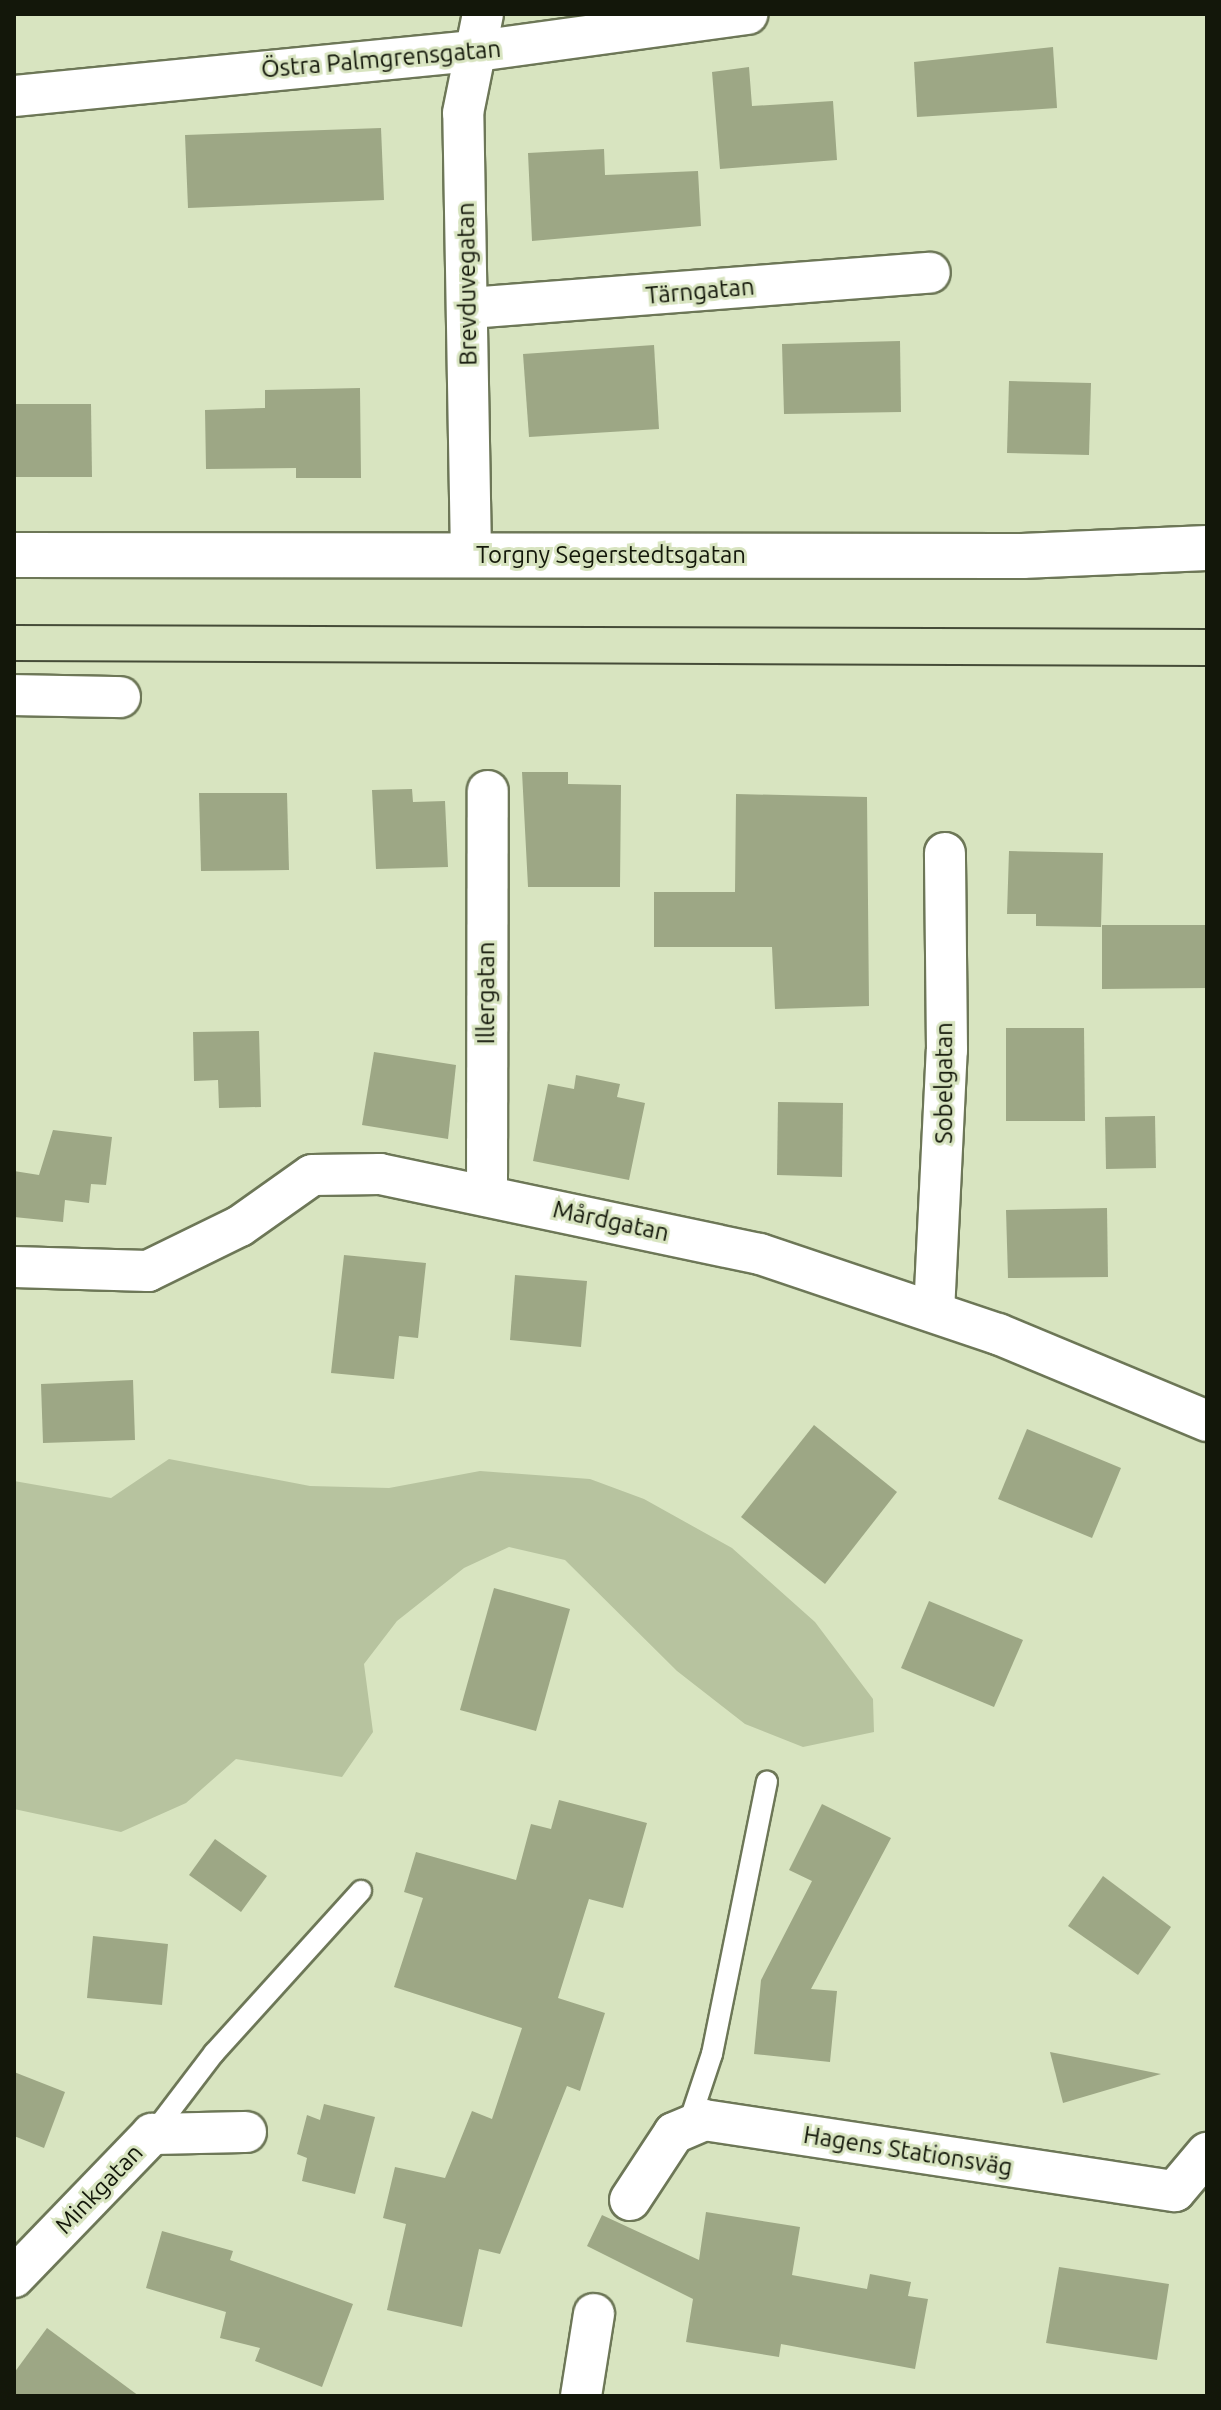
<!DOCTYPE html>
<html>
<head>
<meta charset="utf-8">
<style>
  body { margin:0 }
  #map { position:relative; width:1221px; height:2410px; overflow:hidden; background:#d8e4c0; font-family:Ubuntu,sans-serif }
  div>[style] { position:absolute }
  .green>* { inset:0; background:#b7c39f }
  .building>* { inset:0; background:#9da785 }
  .roads { filter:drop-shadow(2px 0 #6d7757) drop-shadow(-2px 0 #6d7757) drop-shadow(0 2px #6d7757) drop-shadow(0 -2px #6d7757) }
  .service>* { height:20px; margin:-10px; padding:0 10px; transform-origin:10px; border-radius:10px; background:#fff }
  .minor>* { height:40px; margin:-20px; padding:0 20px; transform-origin:20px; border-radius:20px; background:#fff }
  .tertiary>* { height:44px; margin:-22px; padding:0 22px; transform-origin:22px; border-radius:22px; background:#fff }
  .tram>* { height:2px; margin:-1px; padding:0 1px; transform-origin:1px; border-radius:1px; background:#454b38 }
  span { translate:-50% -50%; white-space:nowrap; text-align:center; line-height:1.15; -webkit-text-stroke:6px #d8e4c0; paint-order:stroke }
  .street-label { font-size:24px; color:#13170a }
  .frame { position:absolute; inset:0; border:16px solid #13170a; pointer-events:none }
</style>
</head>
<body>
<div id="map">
  <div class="green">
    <div style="clip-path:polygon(169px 1459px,310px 1486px,389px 1488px,480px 1471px,590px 1479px,644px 1499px,732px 1548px,815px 1622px,873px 1699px,874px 1732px,803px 1747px,745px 1724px,677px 1671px,565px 1560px,509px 1547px,464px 1568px,397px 1621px,364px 1664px,373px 1732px,342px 1777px,236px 1759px,186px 1803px,121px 1832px,14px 1809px,14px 1481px,111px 1498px)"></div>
  </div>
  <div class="building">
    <div style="clip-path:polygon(1053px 47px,1057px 108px,917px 117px,914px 62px)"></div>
    <div style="clip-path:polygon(749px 67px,752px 106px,833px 101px,837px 160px,720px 169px,712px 72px)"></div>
    <div style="clip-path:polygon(381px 128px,384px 200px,188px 208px,185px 135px)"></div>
    <div style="clip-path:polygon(604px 149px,605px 175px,698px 171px,701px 226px,532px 241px,528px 153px)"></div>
    <div style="clip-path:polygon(900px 341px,901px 412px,784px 414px,782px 344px)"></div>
    <div style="clip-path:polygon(654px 345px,659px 429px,529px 437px,523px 354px)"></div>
    <div style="clip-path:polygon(1009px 381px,1091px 383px,1089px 455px,1007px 453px)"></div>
    <div style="clip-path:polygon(360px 388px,361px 478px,296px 478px,296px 468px,206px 469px,205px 410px,265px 408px,265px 390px)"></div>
    <div style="clip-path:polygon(14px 404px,91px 404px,92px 477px,14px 477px)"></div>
    <div style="clip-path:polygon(522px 772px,568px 772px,568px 784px,621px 785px,620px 887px,528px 887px)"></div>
    <div style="clip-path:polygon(412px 789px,413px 802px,445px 801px,448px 867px,376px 869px,372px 790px)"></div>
    <div style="clip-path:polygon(199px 793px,287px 793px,289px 870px,201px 871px)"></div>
    <div style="clip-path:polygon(736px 794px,867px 797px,869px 1006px,775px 1009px,772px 947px,654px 947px,654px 892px,735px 892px)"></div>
    <div style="clip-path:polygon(1009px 851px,1103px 853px,1101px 927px,1036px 926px,1036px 914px,1007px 914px)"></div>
    <div style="clip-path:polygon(1102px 925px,1207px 925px,1207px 988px,1102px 989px)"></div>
    <div style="clip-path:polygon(1006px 1028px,1084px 1028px,1085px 1121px,1006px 1121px)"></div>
    <div style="clip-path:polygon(259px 1031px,261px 1107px,219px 1108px,218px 1080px,194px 1081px,193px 1032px)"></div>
    <div style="clip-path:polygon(374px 1052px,456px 1065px,448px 1139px,362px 1125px)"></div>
    <div style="clip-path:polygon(576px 1075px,620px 1084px,617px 1097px,645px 1103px,629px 1180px,533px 1161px,548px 1084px,574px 1089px)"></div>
    <div style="clip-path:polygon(778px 1102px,843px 1103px,842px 1177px,777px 1175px)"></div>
    <div style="clip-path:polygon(1155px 1116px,1156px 1168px,1106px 1169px,1105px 1117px)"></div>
    <div style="clip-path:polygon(53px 1130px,112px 1137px,106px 1185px,91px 1184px,89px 1203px,65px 1200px,63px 1222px,14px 1217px,14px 1171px,39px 1175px)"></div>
    <div style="clip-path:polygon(1107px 1208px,1108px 1277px,1008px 1278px,1006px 1210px)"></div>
    <div style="clip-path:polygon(344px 1255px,426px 1263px,418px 1338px,399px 1336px,394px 1379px,331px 1373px)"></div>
    <div style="clip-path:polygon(515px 1275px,587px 1281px,581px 1347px,510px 1340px)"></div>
    <div style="clip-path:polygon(133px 1380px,135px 1440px,43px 1443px,41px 1384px)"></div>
    <div style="clip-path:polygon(814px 1425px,897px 1492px,825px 1584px,741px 1517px)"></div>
    <div style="clip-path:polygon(1027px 1429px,1121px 1468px,1092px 1538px,998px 1499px)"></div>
    <div style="clip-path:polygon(494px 1588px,570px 1609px,536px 1731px,460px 1710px)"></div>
    <div style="clip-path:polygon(929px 1601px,1023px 1640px,994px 1707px,901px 1668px)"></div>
    <div style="clip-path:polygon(559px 1800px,647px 1823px,623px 1908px,589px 1899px,558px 1998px,605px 2013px,580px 2091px,567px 2086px,500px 2254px,479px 2249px,462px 2327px,387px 2310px,406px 2224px,383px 2218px,395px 2167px,445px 2178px,472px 2111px,492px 2119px,522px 2028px,394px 1987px,423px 1898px,404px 1892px,416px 1852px,516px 1880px,531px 1824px,551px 1829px)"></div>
    <div style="clip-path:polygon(822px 1804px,891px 1838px,811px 1989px,837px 1991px,830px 2062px,754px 2054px,761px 1980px,812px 1881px,789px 1870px)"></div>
    <div style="clip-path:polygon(215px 1839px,267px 1876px,241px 1912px,189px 1875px)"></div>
    <div style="clip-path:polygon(1103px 1876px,1171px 1927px,1138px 1975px,1068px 1926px)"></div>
    <div style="clip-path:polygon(93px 1936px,168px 1944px,162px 2005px,87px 1998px)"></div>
    <div style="clip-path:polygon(1050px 2052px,1161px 2074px,1063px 2103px)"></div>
    <div style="clip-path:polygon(14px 2072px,65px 2092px,44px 2148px,14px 2136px)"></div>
    <div style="clip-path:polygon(324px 2104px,375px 2117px,355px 2194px,302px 2181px,307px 2158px,297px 2154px,307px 2115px,320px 2120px)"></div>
    <div style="clip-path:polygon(706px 2212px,800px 2227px,792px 2275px,867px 2289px,870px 2274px,911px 2282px,908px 2296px,928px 2299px,915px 2369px,781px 2344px,779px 2357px,686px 2342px,693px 2299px,587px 2246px,602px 2215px,699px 2260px)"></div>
    <div style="clip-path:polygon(162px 2231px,233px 2251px,230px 2260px,353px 2304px,322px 2387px,255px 2361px,260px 2348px,220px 2338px,226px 2312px,146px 2288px)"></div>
    <div style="clip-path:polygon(1059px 2267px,1169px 2284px,1157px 2360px,1046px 2343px)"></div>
    <div style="clip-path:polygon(47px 2328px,139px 2396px,14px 2396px,14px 2373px)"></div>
  </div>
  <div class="roads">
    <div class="service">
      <div style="left:689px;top:2123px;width:73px;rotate:-71.6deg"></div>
      <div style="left:712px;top:2054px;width:278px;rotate:-78.6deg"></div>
      <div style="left:153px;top:2133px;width:101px;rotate:-52.7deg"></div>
      <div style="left:214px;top:2053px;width:219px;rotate:-47.8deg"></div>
    </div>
    <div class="minor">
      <div style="left:14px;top:96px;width:465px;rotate:-5.6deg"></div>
      <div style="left:477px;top:51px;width:273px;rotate:-7.8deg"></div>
      <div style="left:470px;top:308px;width:461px;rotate:-4.4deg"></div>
      <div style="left:471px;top:555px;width:442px;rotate:-91deg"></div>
      <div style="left:463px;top:113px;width:101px;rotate:-78.6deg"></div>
      <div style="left:14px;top:695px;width:106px;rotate:1.1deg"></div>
      <div style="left:487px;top:1196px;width:405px;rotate:-89.9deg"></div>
      <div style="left:14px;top:1267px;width:134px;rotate:1.7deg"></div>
      <div style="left:148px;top:1271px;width:102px;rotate:-26.1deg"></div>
      <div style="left:240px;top:1226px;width:88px;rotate:-35.3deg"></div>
      <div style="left:312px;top:1175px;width:68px;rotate:-0.8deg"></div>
      <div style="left:380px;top:1174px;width:388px;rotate:11.9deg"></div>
      <div style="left:760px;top:1254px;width:251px;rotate:18.6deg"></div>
      <div style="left:998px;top:1334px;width:226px;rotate:22.6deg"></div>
      <div style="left:934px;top:1312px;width:262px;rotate:-87.2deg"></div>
      <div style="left:947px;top:1050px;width:197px;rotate:-90.6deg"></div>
      <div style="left:630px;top:2200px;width:80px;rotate:-56.7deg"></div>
      <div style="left:674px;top:2133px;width:33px;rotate:-23deg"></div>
      <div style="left:704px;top:2120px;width:476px;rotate:8.6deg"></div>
      <div style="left:1175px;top:2191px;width:50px;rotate:-49.9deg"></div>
      <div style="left:14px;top:2277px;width:199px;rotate:-46deg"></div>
      <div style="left:152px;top:2134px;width:94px;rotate:-1.2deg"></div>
      <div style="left:581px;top:2396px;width:83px;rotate:-81deg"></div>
    </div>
    <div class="tertiary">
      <div style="left:14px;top:555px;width:1008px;rotate:0.06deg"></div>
      <div style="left:1022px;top:556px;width:185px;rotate:-2.5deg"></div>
    </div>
  </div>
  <div class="tram">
    <div style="left:14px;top:625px;width:1193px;rotate:0.19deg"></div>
    <div style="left:14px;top:661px;width:1193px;rotate:0.24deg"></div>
  </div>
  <div class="street-label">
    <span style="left:381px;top:59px;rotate:-5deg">Östra Palmgrensgatan</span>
    <span style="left:467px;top:284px;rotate:-91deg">Brevduvegatan</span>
    <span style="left:700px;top:291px;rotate:-5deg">Tärngatan</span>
    <span style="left:611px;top:555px">Torgny Segerstedtsgatan</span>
    <span style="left:486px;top:993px;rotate:-90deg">Illergatan</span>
    <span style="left:944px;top:1083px;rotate:-90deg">Sobelgatan</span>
    <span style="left:611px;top:1221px;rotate:12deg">Mårdgatan</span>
    <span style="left:908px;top:2151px;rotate:9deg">Hagens Stationsväg</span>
    <span style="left:99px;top:2189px;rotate:-46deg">Minkgatan</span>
  </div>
  <div class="frame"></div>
</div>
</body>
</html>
